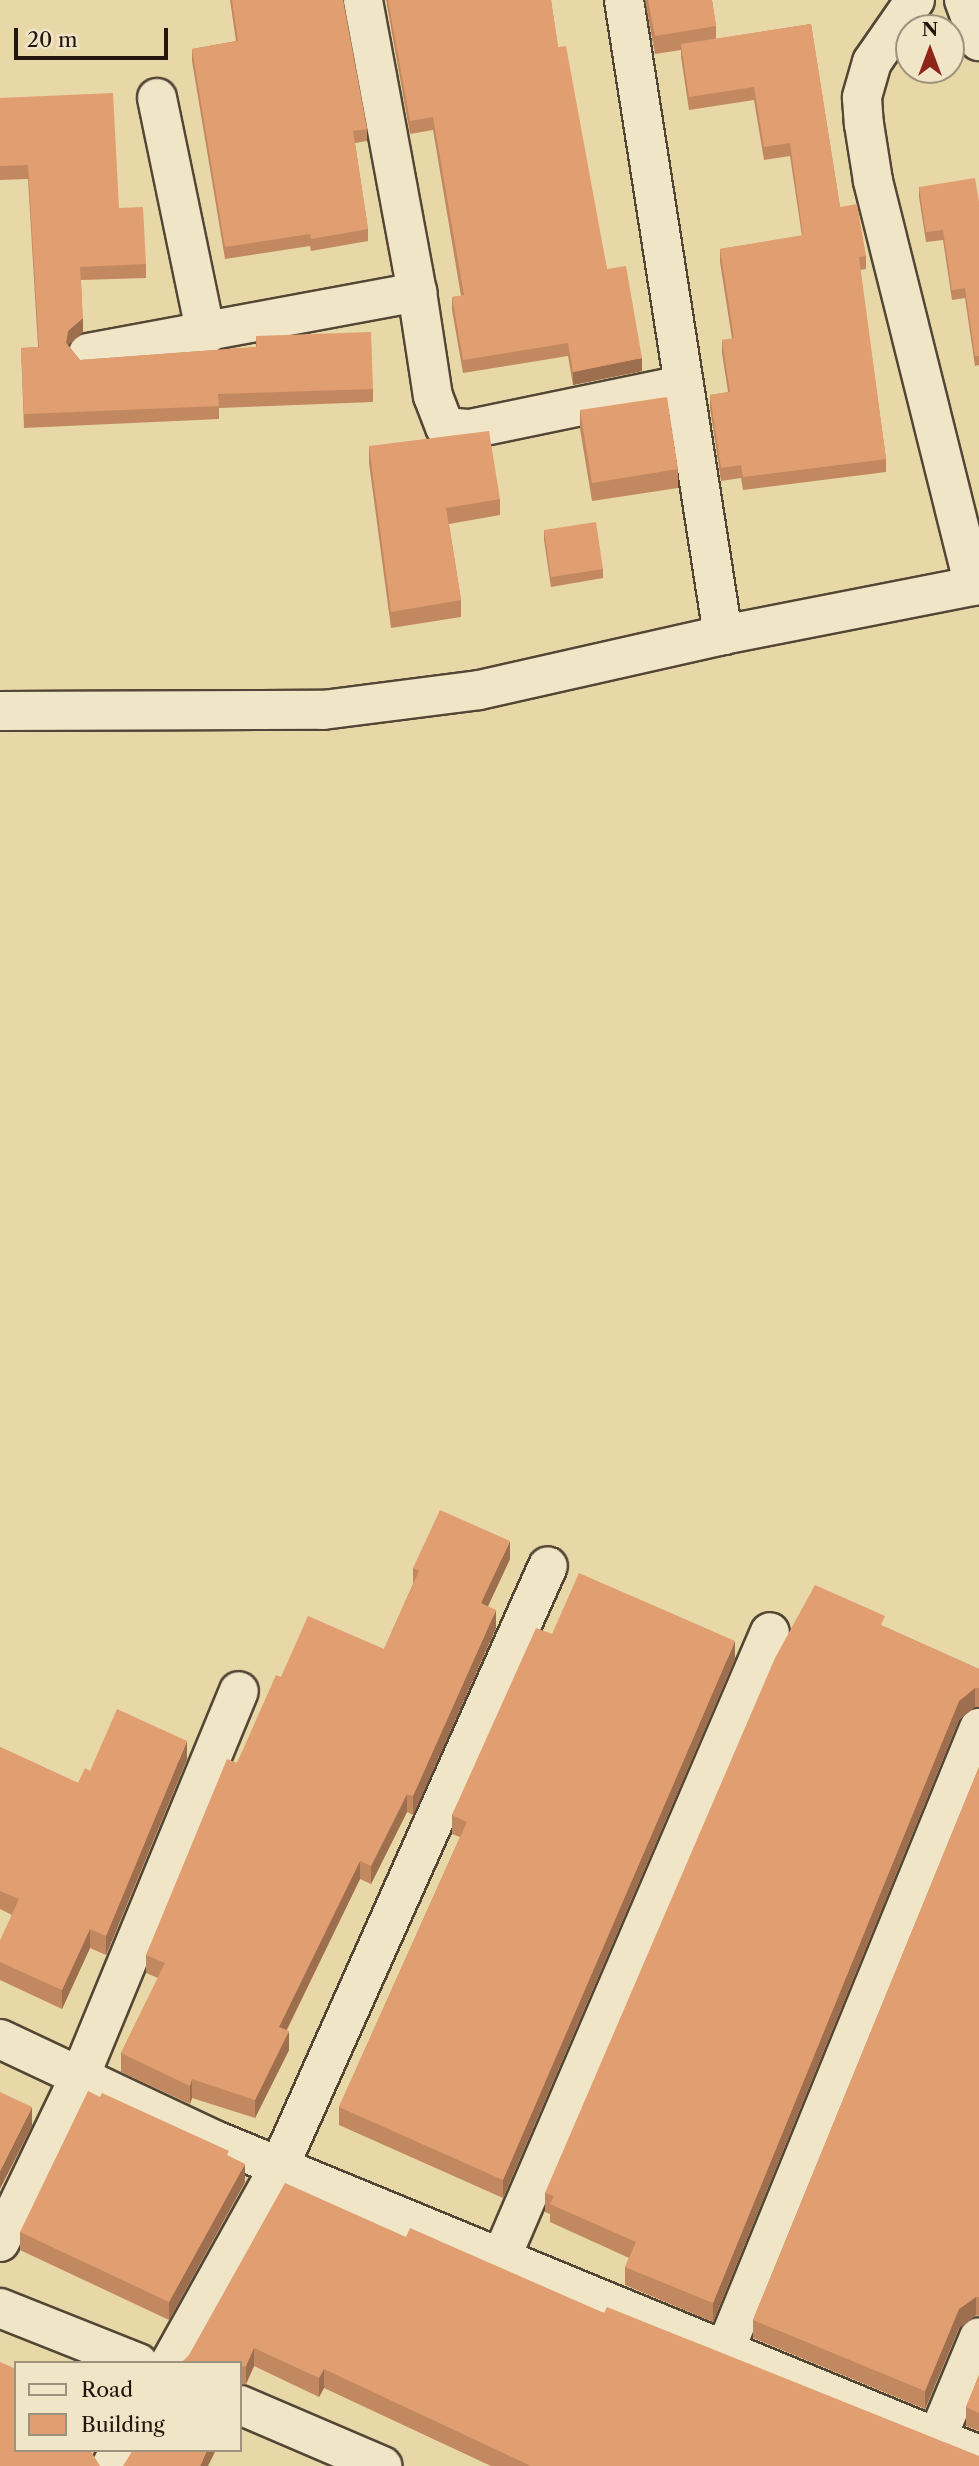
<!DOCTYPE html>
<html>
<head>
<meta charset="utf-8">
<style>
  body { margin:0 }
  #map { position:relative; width:979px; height:2466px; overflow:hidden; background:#e8d7a7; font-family:"Libre Caslon Text",serif }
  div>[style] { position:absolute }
  .roads { filter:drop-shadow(2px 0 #544635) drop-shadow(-2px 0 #544635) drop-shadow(0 2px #544635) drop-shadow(0 -2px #544635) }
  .minor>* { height:38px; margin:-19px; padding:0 19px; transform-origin:19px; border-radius:19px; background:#f0e5c6 }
  .wall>* { inset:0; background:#c28961 }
  .shaded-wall>* { inset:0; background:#9e6f4f }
  .building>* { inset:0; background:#e19f71 }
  span { translate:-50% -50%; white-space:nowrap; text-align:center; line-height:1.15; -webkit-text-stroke:6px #f0e5c6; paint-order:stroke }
  .legend { position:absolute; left:14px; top:2361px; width:228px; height:91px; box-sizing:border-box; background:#f0e5c6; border:2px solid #9e927d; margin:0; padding:9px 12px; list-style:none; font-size:21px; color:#23160f }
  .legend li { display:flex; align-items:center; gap:14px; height:35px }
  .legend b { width:35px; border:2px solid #9e927d }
  .north { position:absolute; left:895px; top:14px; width:70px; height:70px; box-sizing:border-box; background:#f0e5c6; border:2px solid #9e927d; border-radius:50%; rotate:0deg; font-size:19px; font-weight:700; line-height:28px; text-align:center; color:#23160f }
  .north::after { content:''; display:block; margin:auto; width:24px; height:32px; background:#8f2418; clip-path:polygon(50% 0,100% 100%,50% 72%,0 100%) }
  .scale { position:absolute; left:14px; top:28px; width:154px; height:32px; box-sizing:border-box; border:4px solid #23160f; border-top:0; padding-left:9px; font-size:21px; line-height:24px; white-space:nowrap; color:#23160f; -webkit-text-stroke:5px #f0e5c6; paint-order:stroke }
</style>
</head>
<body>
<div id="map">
  <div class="roads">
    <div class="minor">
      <div style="left:624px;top:0;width:643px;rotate:81.14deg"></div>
      <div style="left:915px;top:0;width:75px;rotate:124.7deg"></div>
      <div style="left:872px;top:62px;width:37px;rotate:106deg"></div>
      <div style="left:862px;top:98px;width:26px;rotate:86deg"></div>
      <div style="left:864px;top:124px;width:58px;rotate:81deg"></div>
      <div style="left:873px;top:181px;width:417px;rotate:76deg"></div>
      <div style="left:964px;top:0;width:44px;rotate:69.9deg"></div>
      <div style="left:157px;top:98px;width:242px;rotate:78.3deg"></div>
      <div style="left:417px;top:292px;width:105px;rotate:81.3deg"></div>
      <div style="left:433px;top:396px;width:33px;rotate:69deg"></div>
      <div style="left:445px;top:427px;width:25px;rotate:5deg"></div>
      <div style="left:470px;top:429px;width:217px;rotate:-11.7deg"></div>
      <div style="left:88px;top:353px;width:335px;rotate:-10.5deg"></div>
      <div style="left:417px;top:292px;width:297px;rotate:-100.5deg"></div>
      <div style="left:0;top:711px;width:323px;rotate:-0.2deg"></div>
      <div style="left:323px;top:710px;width:157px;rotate:-7.3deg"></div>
      <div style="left:479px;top:690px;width:250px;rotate:-12.7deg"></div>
      <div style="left:723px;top:635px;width:261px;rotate:-11.1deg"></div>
      <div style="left:0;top:2039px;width:240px;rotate:25.2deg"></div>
      <div style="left:217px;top:2141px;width:824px;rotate:22.4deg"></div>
      <div style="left:0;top:2242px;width:187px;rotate:-64.3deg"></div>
      <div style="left:81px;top:2074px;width:414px;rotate:-67.6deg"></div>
      <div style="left:501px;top:2258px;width:681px;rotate:-66.75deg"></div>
      <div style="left:0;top:2308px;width:149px;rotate:21.7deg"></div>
      <div style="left:725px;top:2350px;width:672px;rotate:-67.79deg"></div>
      <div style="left:170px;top:2363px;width:224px;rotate:-60.9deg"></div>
      <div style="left:279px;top:2167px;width:658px;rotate:-65.89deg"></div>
      <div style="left:240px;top:2405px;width:155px;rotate:23.2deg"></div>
      <div style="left:937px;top:2438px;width:109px;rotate:-67.4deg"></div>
      <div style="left:111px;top:2466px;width:18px;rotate:-61deg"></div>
    </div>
  </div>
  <div class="wall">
    <div style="clip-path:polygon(230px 0,343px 0,367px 129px,367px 141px,355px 143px,368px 229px,368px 241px,311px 251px,310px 246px,225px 259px,192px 61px,192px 49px,236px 41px)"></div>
    <div style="clip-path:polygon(386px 0,551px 0,558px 47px,607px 269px,642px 371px,573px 385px,568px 356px,463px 373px,452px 310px,452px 297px,461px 296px,433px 130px,410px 134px)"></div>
    <div style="clip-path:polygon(645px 0,712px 0,716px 26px,716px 39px,811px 24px,840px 207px,866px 256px,866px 269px,860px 270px,886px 459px,886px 472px,743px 490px,741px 478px,721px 481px,710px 408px,710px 395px,728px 392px,722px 353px,722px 340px,732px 339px,720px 262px,720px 249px,802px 236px,790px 156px,764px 160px,754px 100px,689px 110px,681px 57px,681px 50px,655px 54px)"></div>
    <div style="clip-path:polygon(0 98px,119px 208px,146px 264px,146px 278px,81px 280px,83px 332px,68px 345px,80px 360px,256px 347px,256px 336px,373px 389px,373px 402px,219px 408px,219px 419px,24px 428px,21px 348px,38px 347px,28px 179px,0 180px)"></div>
    <div style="clip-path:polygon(919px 187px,979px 202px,979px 365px,975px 366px,965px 298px,952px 300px,943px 240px,926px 242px,919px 197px)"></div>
    <div style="clip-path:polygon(580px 410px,678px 469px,678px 488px,592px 501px,580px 429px)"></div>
    <div style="clip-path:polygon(369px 446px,500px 499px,500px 515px,449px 524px,461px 600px,461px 617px,391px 628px,369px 463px)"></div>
    <div style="clip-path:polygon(544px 530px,603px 569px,603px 578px,551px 587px,544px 540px)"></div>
    <div style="clip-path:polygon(510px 1559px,488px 1606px,496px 1628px,413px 1815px,407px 1812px,371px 1884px,360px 1879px,287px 2030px,289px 2050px,255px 2118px,192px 2098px,190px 2104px,121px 2072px,121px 2053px,158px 1978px,146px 1973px,146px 1955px,237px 1763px,281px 1677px,384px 1649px,413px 1584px,413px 1568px)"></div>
    <div style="clip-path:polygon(885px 1627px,979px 1669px,979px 1707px,975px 1707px,959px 1720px,713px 2322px,625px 2285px,625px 2267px,629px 2258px,550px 2222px,550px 2214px,545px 2212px,545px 2193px)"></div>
    <div style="clip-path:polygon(552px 1634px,735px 1659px,503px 2198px,339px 2125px,339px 2107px,460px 1837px,452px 1834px,452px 1815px)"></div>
    <div style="clip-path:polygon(0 1747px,78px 1783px,90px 1771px,187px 1759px,106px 1955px,90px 1948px,62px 2009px,0 1980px,0 1941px,12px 1915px,0 1909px)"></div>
    <div style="clip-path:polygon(979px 1767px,979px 2316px,976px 2315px,959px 2328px,925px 2409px,753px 2338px,753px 2320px)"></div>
    <div style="clip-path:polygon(229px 2156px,245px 2182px,169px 2320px,20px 2250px,20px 2232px)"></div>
    <div style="clip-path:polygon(406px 2237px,604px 2313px,979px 2466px,491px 2466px,324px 2388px,319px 2397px,254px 2366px,246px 2384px,240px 2385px,240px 2363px,181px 2363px)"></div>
    <div style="clip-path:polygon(979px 2375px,979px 2431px,966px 2426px,966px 2407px)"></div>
  </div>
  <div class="shaded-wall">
    <div style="clip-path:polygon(83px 318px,83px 332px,68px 345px,66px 343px,68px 331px)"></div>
    <div style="clip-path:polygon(642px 358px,642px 371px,573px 385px,573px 372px)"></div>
    <div style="clip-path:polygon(510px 1541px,510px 1559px,481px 1621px,481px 1603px)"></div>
    <div style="clip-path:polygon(496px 1610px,496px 1628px,413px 1815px,413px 1796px)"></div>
    <div style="clip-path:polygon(735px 1641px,735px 1659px,503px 2198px,503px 2180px)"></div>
    <div style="clip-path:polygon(975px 1688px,975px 1707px,959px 1720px,713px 2322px,713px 2303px,959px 1701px)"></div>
    <div style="clip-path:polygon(187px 1741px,187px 1759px,106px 1955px,106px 1936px)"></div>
    <div style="clip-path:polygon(407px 1794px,407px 1812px,371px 1884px,371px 1866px)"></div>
    <div style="clip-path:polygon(360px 1861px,360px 1879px,279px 2045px,279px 2027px)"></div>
    <div style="clip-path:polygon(90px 1929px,90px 1948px,62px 2009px,62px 1990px)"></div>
    <div style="clip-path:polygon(289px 2031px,289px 2050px,255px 2118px,255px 2100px)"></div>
    <div style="clip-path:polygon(192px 2079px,192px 2098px,190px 2104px,190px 2086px)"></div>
    <div style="clip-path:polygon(32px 2107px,32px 2126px,0 2189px,0 2171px)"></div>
    <div style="clip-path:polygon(245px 2164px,245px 2182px,169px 2320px,169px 2302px)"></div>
    <div style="clip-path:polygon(976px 2297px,976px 2315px,959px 2328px,925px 2409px,925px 2391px,959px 2309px)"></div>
    <div style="clip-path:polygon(254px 2348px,254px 2366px,246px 2384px,246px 2366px)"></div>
    <div style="clip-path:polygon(324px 2369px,324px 2388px,319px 2397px,319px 2378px)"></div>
    <div style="clip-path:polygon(207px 2450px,216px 2450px,208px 2466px,200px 2466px)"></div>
  </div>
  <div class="building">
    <div style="clip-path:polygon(232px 0,343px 0,367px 129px,353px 131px,368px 229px,311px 239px,310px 234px,225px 247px,192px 49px,238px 41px)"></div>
    <div style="clip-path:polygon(388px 0,551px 0,558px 47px,566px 46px,607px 269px,626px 266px,642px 358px,573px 372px,568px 343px,463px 360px,452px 297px,464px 295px,433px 117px,410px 121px)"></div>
    <div style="clip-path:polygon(648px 0,712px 0,716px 26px,655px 36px)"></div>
    <div style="clip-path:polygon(811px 24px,840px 207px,857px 204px,866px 256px,859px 257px,886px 459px,743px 477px,741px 465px,721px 468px,710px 395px,730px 392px,722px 340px,734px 338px,720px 249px,803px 235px,790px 143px,764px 147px,754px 87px,689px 97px,681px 44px)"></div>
    <div style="clip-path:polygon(113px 93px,119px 208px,143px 207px,146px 264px,80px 267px,83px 318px,68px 331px,66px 343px,80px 360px,257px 347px,256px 336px,371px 332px,373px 389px,218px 394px,219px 406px,24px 414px,21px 348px,39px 347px,28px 165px,0 166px,0 98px)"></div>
    <div style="clip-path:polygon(975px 178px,979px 202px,979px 356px,975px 356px,965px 288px,952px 290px,943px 230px,926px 232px,919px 187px)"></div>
    <div style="clip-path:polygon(667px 397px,678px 469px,592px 483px,580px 410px)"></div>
    <div style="clip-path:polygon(489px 431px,500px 499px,446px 508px,461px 600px,391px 612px,369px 446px)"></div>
    <div style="clip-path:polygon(596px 522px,603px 569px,551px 577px,544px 530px)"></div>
    <div style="clip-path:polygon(440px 1510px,510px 1541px,481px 1603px,496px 1610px,413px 1796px,407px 1794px,371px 1866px,360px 1861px,279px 2027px,289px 2031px,255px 2100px,192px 2079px,190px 2086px,121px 2053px,165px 1963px,146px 1955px,227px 1759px,237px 1763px,276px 1675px,281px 1677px,308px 1616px,384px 1649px,419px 1571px,413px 1568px)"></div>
    <div style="clip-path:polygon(579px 1573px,735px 1641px,503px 2180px,339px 2107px,467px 1822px,452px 1815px,536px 1628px,552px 1634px)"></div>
    <div style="clip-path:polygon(815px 1585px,885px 1616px,881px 1625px,979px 1669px,979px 1688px,975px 1688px,959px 1701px,713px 2303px,625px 2267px,636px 2242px,550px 2204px,554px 2196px,545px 2193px,775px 1658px)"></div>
    <div style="clip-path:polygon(117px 1709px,187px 1741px,106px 1936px,90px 1929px,62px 1990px,0 1962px,0 1941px,19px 1899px,0 1891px,0 1747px,78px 1783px,85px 1768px,90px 1771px)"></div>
    <div style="clip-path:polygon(979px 1767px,979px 2297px,976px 2297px,959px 2309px,925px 2391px,753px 2320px)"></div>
    <div style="clip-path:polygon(88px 2091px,100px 2097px,102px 2093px,229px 2151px,227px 2155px,245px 2164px,169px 2302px,20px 2232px)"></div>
    <div style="clip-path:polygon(0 2092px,32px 2107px,0 2171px)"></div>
    <div style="clip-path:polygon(285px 2183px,406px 2237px,410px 2228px,604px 2313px,607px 2307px,979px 2456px,979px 2466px,531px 2466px,324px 2369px,319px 2378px,254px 2348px,246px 2366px,240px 2367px,240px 2363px,181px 2363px,189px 2355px)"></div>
    <div style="clip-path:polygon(0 2362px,16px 2369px,16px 2450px,90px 2450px,100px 2466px,0 2466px)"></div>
    <div style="clip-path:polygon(979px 2375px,979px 2413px,966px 2407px)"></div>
    <div style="clip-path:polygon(133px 2450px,207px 2450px,200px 2466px,117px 2466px,123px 2466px)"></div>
  </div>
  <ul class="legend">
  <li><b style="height:9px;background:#f0e5c6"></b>Road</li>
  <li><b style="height:19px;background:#e19f71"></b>Building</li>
  </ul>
  <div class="north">N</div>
  <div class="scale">20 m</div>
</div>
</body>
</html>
